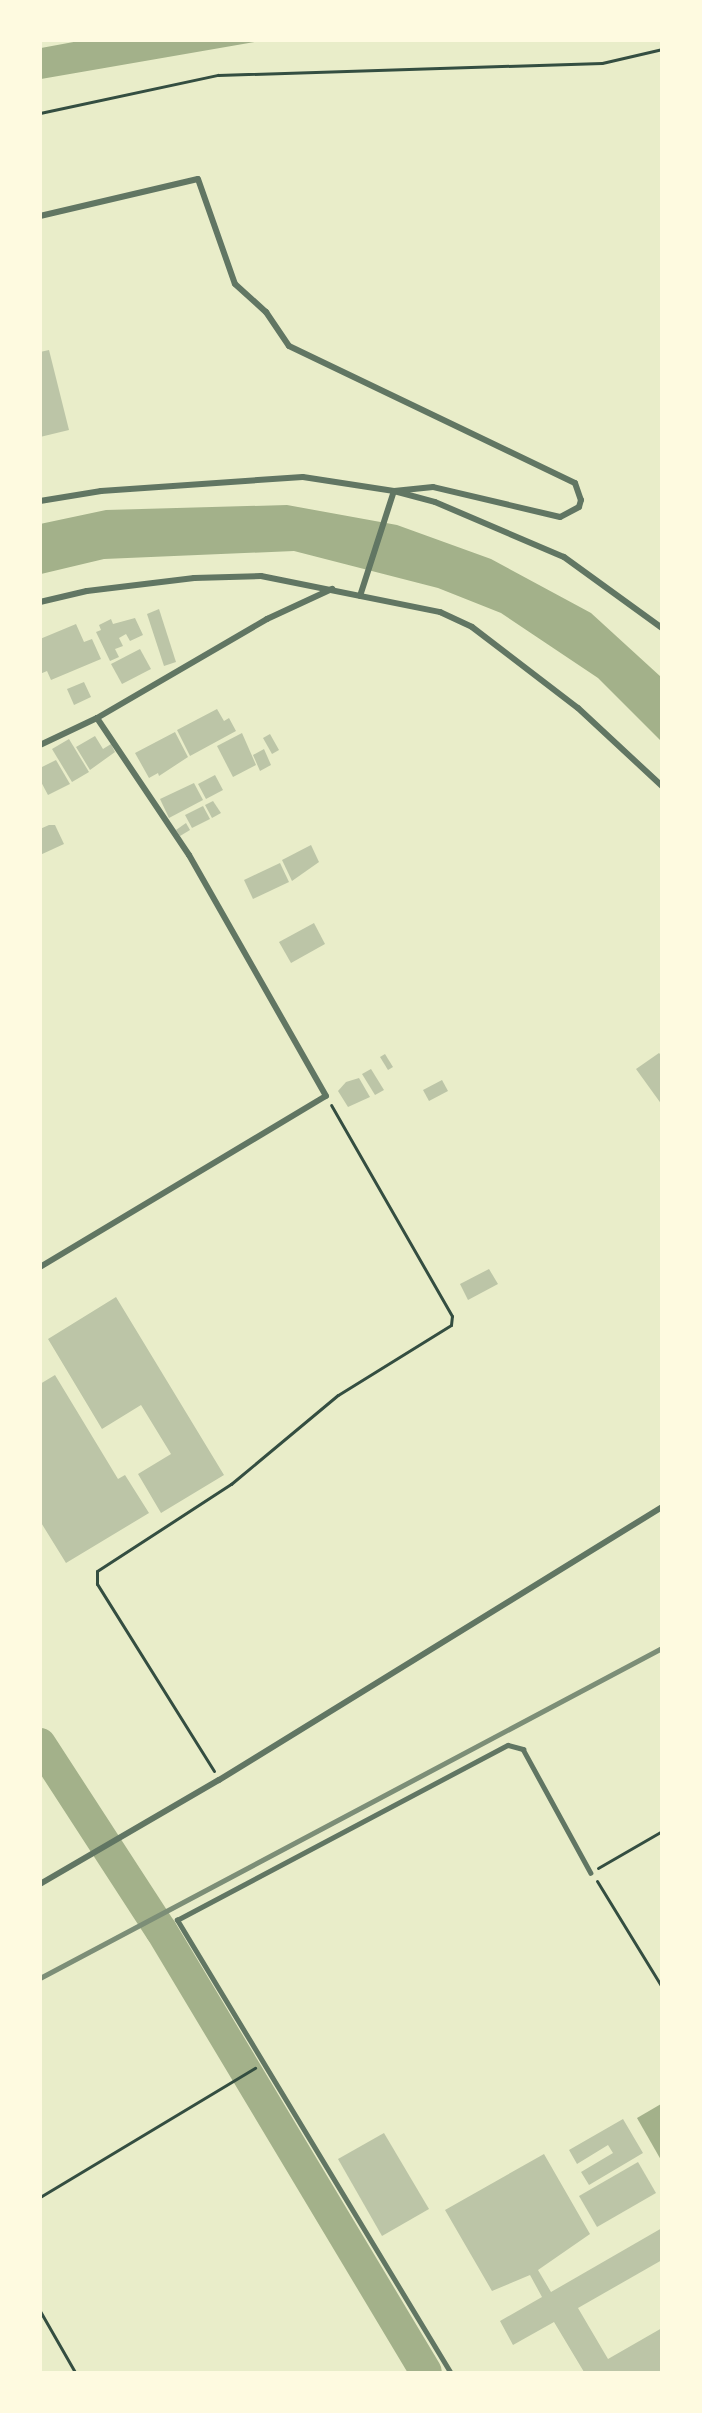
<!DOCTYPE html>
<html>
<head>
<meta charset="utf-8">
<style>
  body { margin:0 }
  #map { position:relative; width:702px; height:2413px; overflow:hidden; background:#e9edc9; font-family:"Sofia Sans Condensed",sans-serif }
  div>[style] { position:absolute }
  .water>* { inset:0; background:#a3b18a }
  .river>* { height:32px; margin:-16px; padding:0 16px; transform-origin:16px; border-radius:16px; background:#a3b18a }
  .building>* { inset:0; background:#bcc5a7 }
  .path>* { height:3px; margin:-1.5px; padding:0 1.5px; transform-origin:1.5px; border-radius:1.5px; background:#344e41 }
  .service>* { height:4.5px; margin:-2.25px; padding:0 2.25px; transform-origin:2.25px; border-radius:2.25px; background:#617663 }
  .minor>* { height:6px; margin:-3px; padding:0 3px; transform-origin:3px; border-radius:3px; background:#617663 }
  .rail>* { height:4.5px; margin:-2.25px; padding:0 2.25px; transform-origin:2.25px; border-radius:2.25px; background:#7c8e77 }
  span { translate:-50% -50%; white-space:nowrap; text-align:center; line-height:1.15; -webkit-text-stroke:5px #fefae0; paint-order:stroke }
  .frame { position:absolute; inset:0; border:42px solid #fefae0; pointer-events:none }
</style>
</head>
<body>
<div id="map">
  <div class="water">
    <div style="clip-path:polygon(79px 41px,79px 40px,260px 41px,41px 79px,41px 48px)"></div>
    <div style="clip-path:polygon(287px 505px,397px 525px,491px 559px,591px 613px,661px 677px,661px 741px,598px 678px,501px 613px,438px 588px,294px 551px,104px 559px,41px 574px,40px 524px,106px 510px)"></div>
    <div style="clip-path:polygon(661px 2104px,661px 2160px,637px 2118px)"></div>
  </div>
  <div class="river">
    <div style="left:40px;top:1744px;width:222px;rotate:57deg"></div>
    <div style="left:161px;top:1930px;width:515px;rotate:59.06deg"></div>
  </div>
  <div class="building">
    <div style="clip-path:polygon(49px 350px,69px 430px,40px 437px,40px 352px)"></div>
    <div style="clip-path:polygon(159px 609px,176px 662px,164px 666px,147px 614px)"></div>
    <div style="clip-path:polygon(135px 618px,143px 635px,130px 641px,126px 634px,119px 638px,123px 646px,115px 649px,119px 657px,110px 661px,96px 632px,101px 630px,99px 625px,111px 619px,113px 624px)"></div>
    <div style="clip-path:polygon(76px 624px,84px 642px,92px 639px,101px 659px,51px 680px,47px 671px,40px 674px,40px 639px)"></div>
    <div style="clip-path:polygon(140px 649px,151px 669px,122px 684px,111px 664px)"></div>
    <div style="clip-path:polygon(84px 682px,91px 697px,74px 705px,67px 689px)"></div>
    <div style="clip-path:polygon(217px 709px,224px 721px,229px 718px,236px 731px,190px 756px,177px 730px)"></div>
    <div style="clip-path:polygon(175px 732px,188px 757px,159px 776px,158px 773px,149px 778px,135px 753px)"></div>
    <div style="clip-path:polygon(242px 733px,256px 765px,233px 777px,217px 746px)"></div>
    <div style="clip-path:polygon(270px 734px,279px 750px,272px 754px,263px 738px)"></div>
    <div style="clip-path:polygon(95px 736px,103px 749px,111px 744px,115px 752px,90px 770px,76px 747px)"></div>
    <div style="clip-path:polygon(69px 739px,89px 772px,72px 782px,52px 749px)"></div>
    <div style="clip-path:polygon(264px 749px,271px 765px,260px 771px,253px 755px)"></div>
    <div style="clip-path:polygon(56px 760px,70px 784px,48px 795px,40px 780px,40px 768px)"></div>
    <div style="clip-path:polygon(215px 775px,223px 790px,206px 799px,198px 784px)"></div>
    <div style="clip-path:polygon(194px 783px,203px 800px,169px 818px,160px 799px)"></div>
    <div style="clip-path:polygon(213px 801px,221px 813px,212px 818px,205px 805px)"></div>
    <div style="clip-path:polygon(203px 806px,210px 819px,192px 828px,185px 815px)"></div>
    <div style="clip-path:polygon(186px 823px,190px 830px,180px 836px,176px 830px)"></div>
    <div style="clip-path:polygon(49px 825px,55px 825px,64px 844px,40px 855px,40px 829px)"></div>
    <div style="clip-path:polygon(311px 845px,319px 862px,292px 881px,282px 860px)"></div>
    <div style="clip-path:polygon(280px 863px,289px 882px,253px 899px,244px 880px)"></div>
    <div style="clip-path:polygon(314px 923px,325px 944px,291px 963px,279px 942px)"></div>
    <div style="clip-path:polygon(659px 1053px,662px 1056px,662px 1105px,636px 1069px)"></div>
    <div style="clip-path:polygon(385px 1054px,393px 1067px,388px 1070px,380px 1057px)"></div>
    <div style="clip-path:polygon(371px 1069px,384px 1090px,375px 1095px,362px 1074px)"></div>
    <div style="clip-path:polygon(359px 1078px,370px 1097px,348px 1107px,338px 1091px,346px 1082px)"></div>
    <div style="clip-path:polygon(442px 1080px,448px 1091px,429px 1101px,423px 1090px)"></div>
    <div style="clip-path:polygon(489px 1269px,498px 1284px,468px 1300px,460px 1284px)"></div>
    <div style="clip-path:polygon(116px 1297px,224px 1475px,161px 1513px,138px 1474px,171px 1454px,141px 1405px,102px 1429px,48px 1339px)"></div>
    <div style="clip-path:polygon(55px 1375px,118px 1479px,125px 1475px,149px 1513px,66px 1563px,40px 1521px,40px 1384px)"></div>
    <div style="clip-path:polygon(623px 2119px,643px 2153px,589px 2185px,581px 2172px,613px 2153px,608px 2145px,577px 2164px,569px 2150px)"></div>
    <div style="clip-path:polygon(384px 2133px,429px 2209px,382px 2236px,338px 2159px)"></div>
    <div style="clip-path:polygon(544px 2154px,590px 2234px,538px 2270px,551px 2292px,662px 2228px,662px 2260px,578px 2308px,608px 2359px,662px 2328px,662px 2372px,584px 2372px,554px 2322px,513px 2345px,500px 2321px,542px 2297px,530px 2275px,492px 2291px,445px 2210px)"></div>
    <div style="clip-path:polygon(638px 2162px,656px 2193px,597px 2227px,579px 2196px)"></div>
  </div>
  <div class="path">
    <div style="left:40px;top:113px;width:182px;rotate:-12.1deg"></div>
    <div style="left:218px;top:75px;width:384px;rotate:-1.8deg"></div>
    <div style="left:602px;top:63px;width:62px;rotate:-13.1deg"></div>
    <div style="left:214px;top:1771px;width:221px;rotate:-122deg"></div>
    <div style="left:97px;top:1584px;width:13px;rotate:-90deg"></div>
    <div style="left:97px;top:1571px;width:160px;rotate:-33deg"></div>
    <div style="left:231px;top:1484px;width:139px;rotate:-39.8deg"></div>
    <div style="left:338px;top:1395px;width:133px;rotate:-31.8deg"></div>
    <div style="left:451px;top:1325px;width:9px;rotate:-84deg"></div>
    <div style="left:452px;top:1316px;width:243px;rotate:-119.8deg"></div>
    <div style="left:598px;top:1868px;width:74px;rotate:-30deg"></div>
    <div style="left:597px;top:1881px;width:124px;rotate:58.5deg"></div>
    <div style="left:40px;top:2197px;width:251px;rotate:-31deg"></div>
    <div style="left:40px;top:2311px;width:70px;rotate:60.2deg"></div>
  </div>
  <div class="service">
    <div style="left:450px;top:2372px;width:528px;rotate:-121.13deg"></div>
    <div style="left:177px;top:1920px;width:374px;rotate:-27.9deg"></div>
    <div style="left:508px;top:1745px;width:16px;rotate:15deg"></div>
    <div style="left:523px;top:1749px;width:141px;rotate:61.3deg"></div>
  </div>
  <div class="minor">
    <div style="left:40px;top:216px;width:162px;rotate:-13.2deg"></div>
    <div style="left:198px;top:179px;width:111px;rotate:70.6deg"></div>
    <div style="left:235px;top:284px;width:42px;rotate:42.1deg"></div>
    <div style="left:266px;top:312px;width:41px;rotate:55.9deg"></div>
    <div style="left:289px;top:346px;width:317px;rotate:25.6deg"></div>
    <div style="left:575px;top:483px;width:18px;rotate:71deg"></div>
    <div style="left:581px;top:500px;width:7px;rotate:106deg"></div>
    <div style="left:579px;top:507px;width:21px;rotate:152deg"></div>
    <div style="left:560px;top:517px;width:130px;rotate:-166.7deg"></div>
    <div style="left:433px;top:487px;width:39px;rotate:174deg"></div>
    <div style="left:40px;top:501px;width:62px;rotate:-9.3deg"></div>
    <div style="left:101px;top:491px;width:202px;rotate:-4deg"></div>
    <div style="left:303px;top:477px;width:92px;rotate:8.7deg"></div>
    <div style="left:394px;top:491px;width:42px;rotate:15deg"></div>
    <div style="left:435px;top:502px;width:140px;rotate:23.1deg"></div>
    <div style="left:564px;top:557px;width:121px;rotate:35.9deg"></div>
    <div style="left:360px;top:596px;width:110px;rotate:-72.1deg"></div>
    <div style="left:40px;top:602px;width:48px;rotate:-13.2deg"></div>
    <div style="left:87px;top:591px;width:108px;rotate:-6.9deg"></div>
    <div style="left:194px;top:578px;width:67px;rotate:-1.7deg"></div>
    <div style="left:261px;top:576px;width:183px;rotate:11.4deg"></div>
    <div style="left:440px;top:612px;width:35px;rotate:25deg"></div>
    <div style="left:472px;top:627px;width:133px;rotate:37.4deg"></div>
    <div style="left:578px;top:708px;width:115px;rotate:42.9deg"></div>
    <div style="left:40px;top:745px;width:63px;rotate:-25.3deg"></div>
    <div style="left:97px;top:718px;width:197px;rotate:-30.2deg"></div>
    <div style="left:267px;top:619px;width:72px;rotate:-24.8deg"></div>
    <div style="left:40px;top:1267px;width:333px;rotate:-30.9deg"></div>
    <div style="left:326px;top:1096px;width:277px;rotate:-119.6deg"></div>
    <div style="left:189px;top:855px;width:165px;rotate:-123.9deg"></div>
    <div style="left:40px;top:1884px;width:207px;rotate:-30.2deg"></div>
    <div style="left:219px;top:1780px;width:520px;rotate:-31.64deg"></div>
  </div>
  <div class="rail">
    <div style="left:40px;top:1978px;width:704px;rotate:-27.95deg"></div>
  </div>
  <div class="frame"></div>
</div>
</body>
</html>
